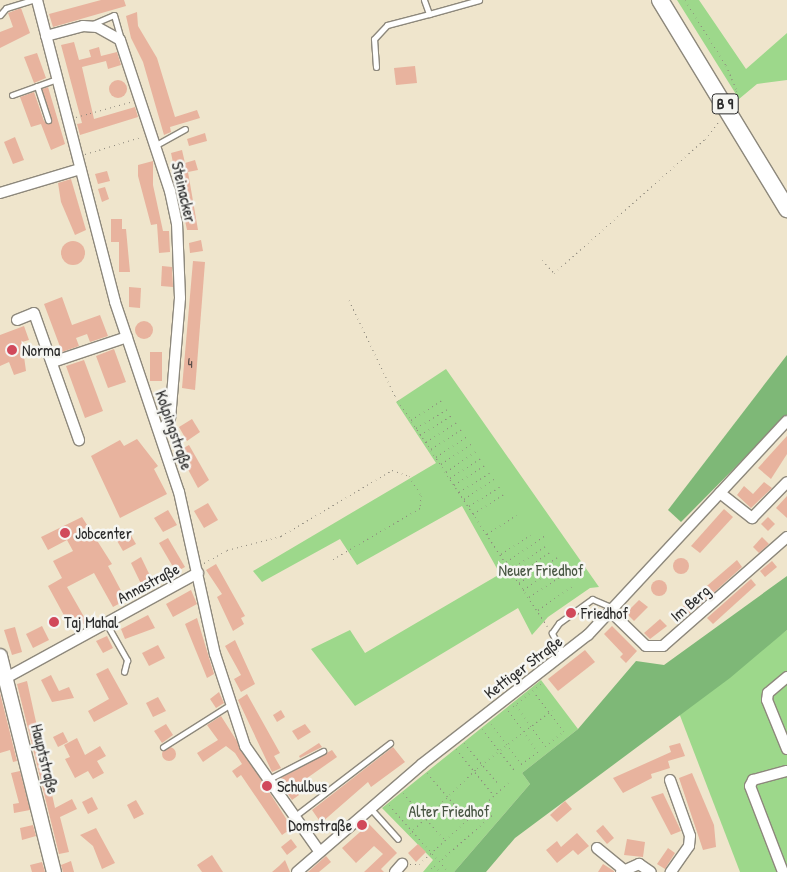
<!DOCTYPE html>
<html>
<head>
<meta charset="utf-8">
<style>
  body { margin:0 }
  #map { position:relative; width:787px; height:872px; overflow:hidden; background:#efe5cc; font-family:"Patrick Hand",sans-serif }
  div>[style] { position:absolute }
  .green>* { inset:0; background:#9dd88b }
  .forest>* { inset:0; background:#7eb877 }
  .building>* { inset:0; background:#e8b39e }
  .round { border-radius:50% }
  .path>* { height:1px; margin-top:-0.5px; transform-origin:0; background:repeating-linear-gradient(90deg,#8d887c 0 1px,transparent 0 5px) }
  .roads { filter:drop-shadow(1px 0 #8d887c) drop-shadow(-1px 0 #8d887c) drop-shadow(0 1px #8d887c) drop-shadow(0 -1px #8d887c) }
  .service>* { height:5px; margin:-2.5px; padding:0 2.5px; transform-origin:2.5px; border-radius:2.5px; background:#fff }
  .minor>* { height:10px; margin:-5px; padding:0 5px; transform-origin:5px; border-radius:5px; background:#fff }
  .secondary>* { height:14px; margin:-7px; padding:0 7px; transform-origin:7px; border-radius:7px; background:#fff }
  .bridges { filter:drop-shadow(1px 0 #8d887c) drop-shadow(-1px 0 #8d887c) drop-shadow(0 1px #8d887c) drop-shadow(0 -1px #8d887c) }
  .trunk-bridge>* { height:16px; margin:-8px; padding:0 8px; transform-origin:8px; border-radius:8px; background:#fff }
  .dots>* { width:14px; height:14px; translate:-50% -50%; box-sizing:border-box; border:2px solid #f6f6f2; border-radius:50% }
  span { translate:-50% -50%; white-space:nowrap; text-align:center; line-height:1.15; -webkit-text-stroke:5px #f6f6f2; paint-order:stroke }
  .number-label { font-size:14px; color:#5a4d48 }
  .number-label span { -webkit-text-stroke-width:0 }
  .shield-label span { padding:1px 4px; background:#f6f6f2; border:1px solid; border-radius:4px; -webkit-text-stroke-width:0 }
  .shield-label { font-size:15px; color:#2b2b2b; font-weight:700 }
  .street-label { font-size:16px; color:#2b2b2b }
  .poi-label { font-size:16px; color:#2b2b2b }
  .left { translate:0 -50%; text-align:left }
  .right { translate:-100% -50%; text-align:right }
  .park-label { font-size:16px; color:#485643 }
</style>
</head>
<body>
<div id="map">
  <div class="green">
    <div style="clip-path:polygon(677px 0,699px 0,746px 69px,787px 33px,787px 80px,757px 84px,739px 99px)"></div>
    <div style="clip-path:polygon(446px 369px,599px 587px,590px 588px,548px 617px,532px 635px,518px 608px,355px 706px,311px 649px,350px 630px,365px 653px,500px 574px,462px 506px,357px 565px,340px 539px,262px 582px,253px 571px,436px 463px,396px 402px)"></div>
    <div style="clip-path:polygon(787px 630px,787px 872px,740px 872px,679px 713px)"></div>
    <div style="clip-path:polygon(541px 680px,578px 729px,522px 773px,530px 784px,454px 872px,423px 872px,433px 860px,382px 808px)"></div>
  </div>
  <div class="forest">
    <div style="clip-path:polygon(787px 355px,787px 415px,681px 522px,668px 510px)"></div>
    <div style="clip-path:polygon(787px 576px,787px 630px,730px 678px,515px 838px,486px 872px,454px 872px,530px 784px,522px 773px,578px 729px,636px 661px,664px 665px)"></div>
  </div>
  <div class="building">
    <div style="clip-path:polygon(101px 0,124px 0,126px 6px,53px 27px,49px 14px)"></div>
    <div style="clip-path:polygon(21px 8px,30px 33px,0 48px,0 32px,13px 27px,8px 13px)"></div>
    <div style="clip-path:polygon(137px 12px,138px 26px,157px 58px,175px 117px,197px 110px,200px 118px,170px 127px,171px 132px,164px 135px,143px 62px,131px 38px,126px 16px)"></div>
    <div style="clip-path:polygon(74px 42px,79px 60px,91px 57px,89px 50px,99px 47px,101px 56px,117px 52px,121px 65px,108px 69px,106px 61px,82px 67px,94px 119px,135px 107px,138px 117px,80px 135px,77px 124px,82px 123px,61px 45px)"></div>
    <div style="clip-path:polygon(37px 53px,46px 78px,34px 83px,24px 57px)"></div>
    <div style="clip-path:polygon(415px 66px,417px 83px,396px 85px,394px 68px)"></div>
    <div class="round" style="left:109px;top:80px;width:18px;height:18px"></div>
    <div style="clip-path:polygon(48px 87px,65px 144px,51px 150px,41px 124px,31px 127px,20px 97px,34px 92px,44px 121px,50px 124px,42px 89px)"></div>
    <div style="clip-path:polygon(205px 133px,207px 141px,189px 146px,187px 139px)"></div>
    <div style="clip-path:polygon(15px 137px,24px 160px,13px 164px,4px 142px)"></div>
    <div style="clip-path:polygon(182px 150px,185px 163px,195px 160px,198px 170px,188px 172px,198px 230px,187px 230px,171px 153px)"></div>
    <div style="clip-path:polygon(153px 161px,153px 185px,163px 231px,169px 231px,170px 252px,159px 253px,157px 224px,151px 225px,138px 176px,138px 165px)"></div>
    <div style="clip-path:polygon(107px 171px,110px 181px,98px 184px,95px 174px)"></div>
    <div style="clip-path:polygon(71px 179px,86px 230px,75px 235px,61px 202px,58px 183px)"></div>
    <div style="clip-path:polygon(105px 187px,109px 199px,102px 202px,98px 189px)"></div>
    <div style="clip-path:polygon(111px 219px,122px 219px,122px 229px,126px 229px,130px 272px,119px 272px,119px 242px,111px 242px)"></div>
    <div style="clip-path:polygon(201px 240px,203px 251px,190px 253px,189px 243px)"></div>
    <div class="round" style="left:61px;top:241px;width:24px;height:24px"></div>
    <div style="clip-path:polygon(193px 261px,205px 262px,195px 390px,182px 388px)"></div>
    <div style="clip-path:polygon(162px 266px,172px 267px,173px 287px,161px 286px)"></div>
    <div style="clip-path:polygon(129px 287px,141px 288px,140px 308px,129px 307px)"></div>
    <div style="clip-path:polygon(62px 297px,72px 325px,100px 315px,108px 336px,90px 342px,87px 334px,76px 338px,79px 346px,62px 352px,44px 304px)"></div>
    <div class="round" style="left:135px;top:321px;width:18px;height:18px"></div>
    <div style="clip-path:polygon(24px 326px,29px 340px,22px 342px,26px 371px,14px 375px,9px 362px,0 366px,0 335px)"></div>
    <div style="clip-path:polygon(114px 349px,126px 382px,108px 388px,96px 356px)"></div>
    <div style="clip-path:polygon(150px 352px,162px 352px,162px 381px,150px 381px)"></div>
    <div style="clip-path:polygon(84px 360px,103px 411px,85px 418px,66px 366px)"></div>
    <div style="clip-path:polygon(192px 419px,200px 432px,187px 441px,179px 427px)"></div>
    <div style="clip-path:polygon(787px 436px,787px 454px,771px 479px,758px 468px)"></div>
    <div style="clip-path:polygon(137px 439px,158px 466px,154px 469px,167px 494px,120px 518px,91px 456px,120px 440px,124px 446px)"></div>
    <div style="clip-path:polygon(189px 445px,209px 480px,198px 488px,178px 451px)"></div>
    <div style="clip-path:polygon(764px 482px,772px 488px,751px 508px,737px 495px,744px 486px,753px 494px)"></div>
    <div style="clip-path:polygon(787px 496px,787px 518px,776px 508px)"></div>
    <div style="clip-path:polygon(208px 503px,218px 520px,204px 528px,194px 511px)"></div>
    <div style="clip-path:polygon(724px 509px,733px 517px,700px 553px,691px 546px)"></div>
    <div style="clip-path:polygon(168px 510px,177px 525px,163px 532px,154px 518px)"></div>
    <div style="clip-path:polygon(82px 517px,112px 564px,108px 566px,126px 600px,113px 607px,94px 573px,67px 587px,87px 622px,72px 630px,48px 586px,62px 578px,53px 561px,73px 551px,67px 540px,48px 550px,41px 537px)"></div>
    <div style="clip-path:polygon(768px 517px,775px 524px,768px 531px,761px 524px)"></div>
    <div style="clip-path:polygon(129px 532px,136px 544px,123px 551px,116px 539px)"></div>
    <div style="clip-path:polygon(762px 537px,769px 544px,759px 553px,753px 547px)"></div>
    <div style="clip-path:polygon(168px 538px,185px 567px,176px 572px,159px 543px)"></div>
    <div style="clip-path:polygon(141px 557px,155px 586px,145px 592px,131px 563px)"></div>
    <div class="round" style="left:673px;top:558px;width:16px;height:16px"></div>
    <div style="clip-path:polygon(737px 560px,742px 567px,701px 604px,678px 622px,672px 616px)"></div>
    <div style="clip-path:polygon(772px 561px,777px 567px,765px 577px,760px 571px)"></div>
    <div style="clip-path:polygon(216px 564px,245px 616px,241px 618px,244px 624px,233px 631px,217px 597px,222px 594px,206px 570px)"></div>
    <div style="clip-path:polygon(751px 579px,756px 585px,713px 624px,707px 618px)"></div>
    <div class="round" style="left:651px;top:580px;width:16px;height:16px"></div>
    <div style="clip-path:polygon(191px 590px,197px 604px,173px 617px,166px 604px)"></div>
    <div style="clip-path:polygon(639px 600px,648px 607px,634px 621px,626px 613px)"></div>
    <div style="clip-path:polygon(148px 615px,155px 628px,125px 639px,121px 629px)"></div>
    <div style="clip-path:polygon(197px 618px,214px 674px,207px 678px,185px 624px)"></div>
    <div style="clip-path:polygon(660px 619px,667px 626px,650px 639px,644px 633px)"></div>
    <div style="clip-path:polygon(42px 626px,49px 640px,33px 648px,26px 634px)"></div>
    <div style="clip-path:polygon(612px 626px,637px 651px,626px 663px,620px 657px,623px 654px,604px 634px)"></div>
    <div style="clip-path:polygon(15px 627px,22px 652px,12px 655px,4px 630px)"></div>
    <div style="clip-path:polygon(107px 636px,113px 648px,103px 653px,96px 641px)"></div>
    <div style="clip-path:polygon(235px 640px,255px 684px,241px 692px,234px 679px,241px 675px,225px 646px)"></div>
    <div style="clip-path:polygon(158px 645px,165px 658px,149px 666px,142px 653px)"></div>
    <div style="clip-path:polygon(585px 650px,595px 662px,558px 691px,548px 679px)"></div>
    <div style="clip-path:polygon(108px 668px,128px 704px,94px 722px,88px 711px,109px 699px,96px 674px)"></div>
    <div style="clip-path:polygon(51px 675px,59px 691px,69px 687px,74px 698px,52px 702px,41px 680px)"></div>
    <div style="clip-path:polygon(27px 681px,55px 808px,72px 799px,77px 809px,60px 817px,69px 852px,59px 854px,17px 684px)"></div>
    <div style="clip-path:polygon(219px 692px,224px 703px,216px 708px,210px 699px)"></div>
    <div style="clip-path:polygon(0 693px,17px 761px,13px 762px,10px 750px,0 753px)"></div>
    <div style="clip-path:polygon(247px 694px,280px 753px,274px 756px,281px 768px,272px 772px,238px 700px)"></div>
    <div style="clip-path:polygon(158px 697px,166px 711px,153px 717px,146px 703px)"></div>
    <div style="clip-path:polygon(281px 710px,285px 717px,277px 722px,273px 715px)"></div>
    <div style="clip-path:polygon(221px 716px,292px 828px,282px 835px,241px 775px,237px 778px,232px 771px,242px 764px,235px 753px,226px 746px,203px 762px,197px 753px,218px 740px,207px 725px)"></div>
    <div style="clip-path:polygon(166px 724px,173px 735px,162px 743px,154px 731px)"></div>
    <div style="clip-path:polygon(305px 724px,311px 732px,298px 740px,292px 731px)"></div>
    <div style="clip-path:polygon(63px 732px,68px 742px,58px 747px,53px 737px)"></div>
    <div style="clip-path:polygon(77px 738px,85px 755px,100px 746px,106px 756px,97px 761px,104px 773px,93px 779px,88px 771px,75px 778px,65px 759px,70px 757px,64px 745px)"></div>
    <div style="clip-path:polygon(319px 743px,322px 747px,300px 758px,299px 756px)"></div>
    <div style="clip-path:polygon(680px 743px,685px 756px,668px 761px,670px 768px,651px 774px,652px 778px,623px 793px,613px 778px,671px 752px,669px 746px)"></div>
    <div style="clip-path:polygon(393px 747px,405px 762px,371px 787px,368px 782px,321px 823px,312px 810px)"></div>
    <div class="round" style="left:162px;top:747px;width:14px;height:14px"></div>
    <div style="clip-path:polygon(332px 750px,337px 757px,290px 790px,281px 778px)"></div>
    <div style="clip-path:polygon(20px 771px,30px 810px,14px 813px,13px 804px,19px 803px,11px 773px)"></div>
    <div style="clip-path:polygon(692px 773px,714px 825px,716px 847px,703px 850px,679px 778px)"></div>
    <div style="clip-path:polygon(294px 788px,299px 795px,292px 800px,287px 793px)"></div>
    <div style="clip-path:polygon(663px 793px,681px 831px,671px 835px,651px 797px)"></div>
    <div style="clip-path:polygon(92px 797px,98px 809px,88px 814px,82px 802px)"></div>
    <div style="clip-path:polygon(136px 800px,144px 814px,134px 819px,127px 805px)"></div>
    <div style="clip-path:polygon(565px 801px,572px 809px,557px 822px,550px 815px)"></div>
    <div style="clip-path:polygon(369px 824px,397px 853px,381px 869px,384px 872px,364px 872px,383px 854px,374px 846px,356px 863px,342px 848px)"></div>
    <div style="clip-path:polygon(33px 825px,36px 836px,22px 840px,20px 828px)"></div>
    <div style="clip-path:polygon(603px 825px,614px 838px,607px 844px,596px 831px)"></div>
    <div style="clip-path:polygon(96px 828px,115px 863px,102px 869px,93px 846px,80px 835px)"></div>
    <div style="clip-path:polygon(577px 833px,589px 846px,578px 855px,573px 850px,557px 863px,546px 850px,557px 841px,561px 847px)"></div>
    <div style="clip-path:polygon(291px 839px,297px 847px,287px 855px,281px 847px)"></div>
    <div style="clip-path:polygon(627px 839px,645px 842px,643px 857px,624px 855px)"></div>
    <div style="clip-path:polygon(418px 844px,426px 852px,416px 862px,408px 853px)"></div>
    <div style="clip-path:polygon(668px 848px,675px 853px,665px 869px,657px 864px)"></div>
    <div style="clip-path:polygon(212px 855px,223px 872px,202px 872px,197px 865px)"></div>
    <div style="clip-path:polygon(326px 856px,331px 862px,319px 872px,308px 872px)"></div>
    <div style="clip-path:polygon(285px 860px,290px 872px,272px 872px,279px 866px)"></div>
    <div style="clip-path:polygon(71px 861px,74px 872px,63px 872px,61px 865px)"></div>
    <div style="clip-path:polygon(42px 862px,45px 872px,32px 872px,30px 865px)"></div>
    <div style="clip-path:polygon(603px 864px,614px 871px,614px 872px,598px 872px)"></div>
  </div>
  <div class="path">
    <div style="left:685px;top:0;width:77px;rotate:57.8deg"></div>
    <div style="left:726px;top:65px;width:28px;rotate:67deg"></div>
    <div style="left:737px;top:91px;width:6px;rotate:121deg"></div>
    <div style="left:76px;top:117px;width:56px;rotate:-15.5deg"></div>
    <div style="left:85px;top:154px;width:59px;rotate:-16.9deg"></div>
    <div style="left:542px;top:260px;width:18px;rotate:47deg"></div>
    <div style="left:554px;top:273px;width:202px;rotate:-41.6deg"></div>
    <div style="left:705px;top:139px;width:23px;rotate:-52deg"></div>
    <div style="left:349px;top:300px;width:106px;rotate:64.4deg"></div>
    <div style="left:395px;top:396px;width:276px;rotate:56.5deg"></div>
    <div style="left:411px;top:420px;width:38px;rotate:-33deg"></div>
    <div style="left:416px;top:428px;width:39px;rotate:-31deg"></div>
    <div style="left:420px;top:435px;width:39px;rotate:-32deg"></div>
    <div style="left:426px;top:442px;width:37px;rotate:-33deg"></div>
    <div style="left:431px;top:449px;width:37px;rotate:-33deg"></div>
    <div style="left:436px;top:457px;width:37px;rotate:-34deg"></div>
    <div style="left:441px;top:464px;width:36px;rotate:-34deg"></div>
    <div style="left:446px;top:472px;width:37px;rotate:-35deg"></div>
    <div style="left:450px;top:478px;width:37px;rotate:-33deg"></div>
    <div style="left:454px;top:485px;width:37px;rotate:-33deg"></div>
    <div style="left:459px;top:492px;width:36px;rotate:-32deg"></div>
    <div style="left:464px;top:499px;width:36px;rotate:-34deg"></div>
    <div style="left:469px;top:506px;width:36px;rotate:-32deg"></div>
    <div style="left:473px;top:514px;width:37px;rotate:-33deg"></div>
    <div style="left:487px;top:534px;width:35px;rotate:-33deg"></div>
    <div style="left:501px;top:554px;width:35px;rotate:-33deg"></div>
    <div style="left:506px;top:562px;width:46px;rotate:-34.4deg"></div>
    <div style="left:204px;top:563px;width:26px;rotate:-29deg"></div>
    <div style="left:227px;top:550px;width:56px;rotate:-14.5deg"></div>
    <div style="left:281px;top:536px;width:129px;rotate:-30.7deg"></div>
    <div style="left:392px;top:470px;width:18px;rotate:19deg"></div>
    <div style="left:409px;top:476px;width:22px;rotate:58deg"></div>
    <div style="left:421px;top:495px;width:13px;rotate:94deg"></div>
    <div style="left:420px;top:508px;width:101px;rotate:149.6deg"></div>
    <div style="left:511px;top:569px;width:43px;rotate:-33.7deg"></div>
    <div style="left:515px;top:575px;width:42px;rotate:-33.3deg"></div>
    <div style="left:519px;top:583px;width:48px;rotate:-34deg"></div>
    <div style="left:523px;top:590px;width:50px;rotate:-34.3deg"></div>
    <div style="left:529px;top:597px;width:42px;rotate:-33.3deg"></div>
    <div style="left:538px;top:610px;width:45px;rotate:-35.1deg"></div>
    <div style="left:516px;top:705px;width:50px;rotate:54.7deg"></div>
    <div style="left:545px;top:746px;width:24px;rotate:-38deg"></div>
    <div style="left:564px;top:731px;width:49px;rotate:-127.6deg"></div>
    <div style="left:513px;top:706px;width:36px;rotate:-38deg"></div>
    <div style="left:491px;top:724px;width:50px;rotate:53.1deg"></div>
    <div style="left:521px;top:764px;width:21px;rotate:-35deg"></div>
    <div style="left:538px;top:752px;width:52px;rotate:-125.5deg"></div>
    <div style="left:482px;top:729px;width:53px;rotate:51.8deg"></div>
    <div style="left:464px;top:743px;width:51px;rotate:49.8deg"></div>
    <div style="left:456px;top:749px;width:58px;rotate:50.6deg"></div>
    <div style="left:427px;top:773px;width:61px;rotate:49deg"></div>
    <div style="left:403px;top:793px;width:63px;rotate:48.2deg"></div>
    <div style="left:389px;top:805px;width:90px;rotate:48.2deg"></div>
    <div style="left:410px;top:833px;width:93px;rotate:-44.1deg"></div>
    <div style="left:477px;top:768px;width:95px;rotate:-37.7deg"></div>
    <div style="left:442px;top:859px;width:67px;rotate:-41.3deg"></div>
    <div style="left:492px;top:815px;width:12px;rotate:-132deg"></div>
    <div style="left:410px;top:864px;width:9px"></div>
    <div style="left:419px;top:864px;width:123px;rotate:-42.4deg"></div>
    <div style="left:428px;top:872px;width:8px;rotate:-45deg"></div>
    <div style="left:434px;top:866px;width:9px;rotate:41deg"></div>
  </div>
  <div class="roads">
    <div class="service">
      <div style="left:424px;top:0;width:15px;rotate:70deg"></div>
      <div style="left:429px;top:14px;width:52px;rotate:-15.6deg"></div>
      <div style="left:0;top:15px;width:9px;rotate:-49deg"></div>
      <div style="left:6px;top:8px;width:27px;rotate:-17deg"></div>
      <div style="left:88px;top:26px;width:28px;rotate:-23deg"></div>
      <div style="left:114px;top:15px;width:26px;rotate:74deg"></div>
      <div style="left:376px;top:67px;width:28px;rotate:-94deg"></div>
      <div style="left:374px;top:39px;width:19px;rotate:-47deg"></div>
      <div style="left:387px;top:25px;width:43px;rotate:-14.7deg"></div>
      <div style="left:37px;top:86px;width:36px;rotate:72deg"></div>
      <div style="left:12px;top:95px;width:48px;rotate:-19.6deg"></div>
      <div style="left:156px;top:145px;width:33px;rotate:-29deg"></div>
      <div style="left:106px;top:623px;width:43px;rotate:60.4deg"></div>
      <div style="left:127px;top:660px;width:12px;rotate:104deg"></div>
      <div style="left:563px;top:654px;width:24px;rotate:-118deg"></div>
      <div style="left:552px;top:633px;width:12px;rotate:-55deg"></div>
      <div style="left:559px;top:623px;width:41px;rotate:-36deg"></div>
      <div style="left:592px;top:599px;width:23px;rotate:23deg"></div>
      <div style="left:163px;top:747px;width:80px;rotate:-32.3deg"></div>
      <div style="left:269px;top:779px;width:61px;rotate:-27.4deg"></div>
      <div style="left:371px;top:809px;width:40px;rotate:48deg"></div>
      <div style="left:295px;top:816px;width:120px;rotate:-37.5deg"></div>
    </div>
    <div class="minor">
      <div style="left:37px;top:0;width:312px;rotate:75.5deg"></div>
      <div style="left:115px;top:302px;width:200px;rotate:71.4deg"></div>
      <div style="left:179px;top:492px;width:166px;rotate:77.5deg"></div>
      <div style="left:215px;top:654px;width:97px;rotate:71.9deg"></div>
      <div style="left:245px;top:746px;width:128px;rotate:54.8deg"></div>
      <div style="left:46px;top:36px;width:38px;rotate:-15deg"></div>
      <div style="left:83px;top:26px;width:14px;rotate:4deg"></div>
      <div style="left:97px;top:27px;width:26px;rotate:29deg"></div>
      <div style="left:120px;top:40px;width:159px;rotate:71.7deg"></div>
      <div style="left:170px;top:191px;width:33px;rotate:78deg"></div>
      <div style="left:177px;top:223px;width:75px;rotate:87.7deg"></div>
      <div style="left:180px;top:298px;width:121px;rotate:94.7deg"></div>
      <div style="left:170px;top:419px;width:17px;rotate:126deg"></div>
      <div style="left:0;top:193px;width:84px;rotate:-16.7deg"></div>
      <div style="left:17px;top:320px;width:18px;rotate:-22deg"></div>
      <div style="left:34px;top:313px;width:135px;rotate:70.5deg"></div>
      <div style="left:53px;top:362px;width:78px;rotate:-18.7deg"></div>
      <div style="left:720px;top:493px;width:41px;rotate:38deg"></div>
      <div style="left:752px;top:518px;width:50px;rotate:-45.8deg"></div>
      <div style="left:610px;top:611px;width:50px;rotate:44.2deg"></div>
      <div style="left:646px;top:646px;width:17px"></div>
      <div style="left:663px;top:646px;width:165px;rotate:-41.3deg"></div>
      <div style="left:787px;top:677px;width:25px;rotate:140deg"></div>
      <div style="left:768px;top:693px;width:7px;rotate:98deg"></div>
      <div style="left:767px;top:700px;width:53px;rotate:67.8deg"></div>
      <div style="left:6px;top:678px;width:219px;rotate:-28.7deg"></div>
      <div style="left:670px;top:780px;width:59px;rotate:70.3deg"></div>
      <div style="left:690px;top:836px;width:10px;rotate:96deg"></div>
      <div style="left:689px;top:846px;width:32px;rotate:125deg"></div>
      <div style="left:597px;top:848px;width:33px;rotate:39deg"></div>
      <div style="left:297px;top:872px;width:165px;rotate:-40.8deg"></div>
      <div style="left:422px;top:764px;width:210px;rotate:-37.9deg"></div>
      <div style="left:588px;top:635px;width:292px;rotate:-47.1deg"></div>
      <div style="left:395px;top:872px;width:11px;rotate:-49deg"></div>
      <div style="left:621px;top:872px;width:20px;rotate:-24deg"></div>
      <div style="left:639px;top:864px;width:14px;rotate:34deg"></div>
      <div style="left:783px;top:872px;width:92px;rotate:-111deg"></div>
      <div style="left:750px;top:786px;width:7px;rotate:-63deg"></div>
      <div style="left:753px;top:780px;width:35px;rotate:-15deg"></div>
    </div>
    <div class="secondary">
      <div style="left:0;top:656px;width:223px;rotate:76deg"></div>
    </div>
  </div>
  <div class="bridges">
    <div class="trunk-bridge">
      <div style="left:660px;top:0;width:245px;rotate:58.7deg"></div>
    </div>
  </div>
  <div class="dots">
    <div style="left:12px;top:350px;background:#d1495b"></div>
    <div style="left:65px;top:533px;background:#d1495b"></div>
    <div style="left:571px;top:613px;background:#d1495b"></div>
    <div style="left:54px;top:622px;background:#d1495b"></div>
    <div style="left:267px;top:786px;background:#d1495b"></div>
    <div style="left:362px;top:825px;background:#d1495b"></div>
  </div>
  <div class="number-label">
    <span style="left:190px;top:363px">4</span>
  </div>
  <div class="shield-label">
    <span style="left:725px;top:104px">B 9</span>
  </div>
  <div class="street-label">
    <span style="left:184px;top:192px;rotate:77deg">Steinacker</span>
    <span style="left:174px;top:430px;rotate:71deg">Kolpingstraße</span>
    <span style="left:148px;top:583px;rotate:-28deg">Annastraße</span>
    <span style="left:690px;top:603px;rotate:-41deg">Im Berg</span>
    <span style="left:523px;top:667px;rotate:-37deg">Kettiger Straße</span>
    <span style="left:45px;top:759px;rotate:76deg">Hauptstraße</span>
  </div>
  <div class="poi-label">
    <span class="left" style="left:22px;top:350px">Norma</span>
    <span class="left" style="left:75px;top:533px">Jobcenter</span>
    <span class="left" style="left:581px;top:613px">Friedhof</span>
    <span class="left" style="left:64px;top:622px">Taj Mahal</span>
    <span class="left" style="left:277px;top:786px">Schulbus</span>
    <span class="right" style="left:352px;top:825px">Domstraße</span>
  </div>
  <div class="park-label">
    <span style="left:541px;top:570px">Neuer Friedhof</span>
    <span style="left:449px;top:811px">Alter Friedhof</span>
  </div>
</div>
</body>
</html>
